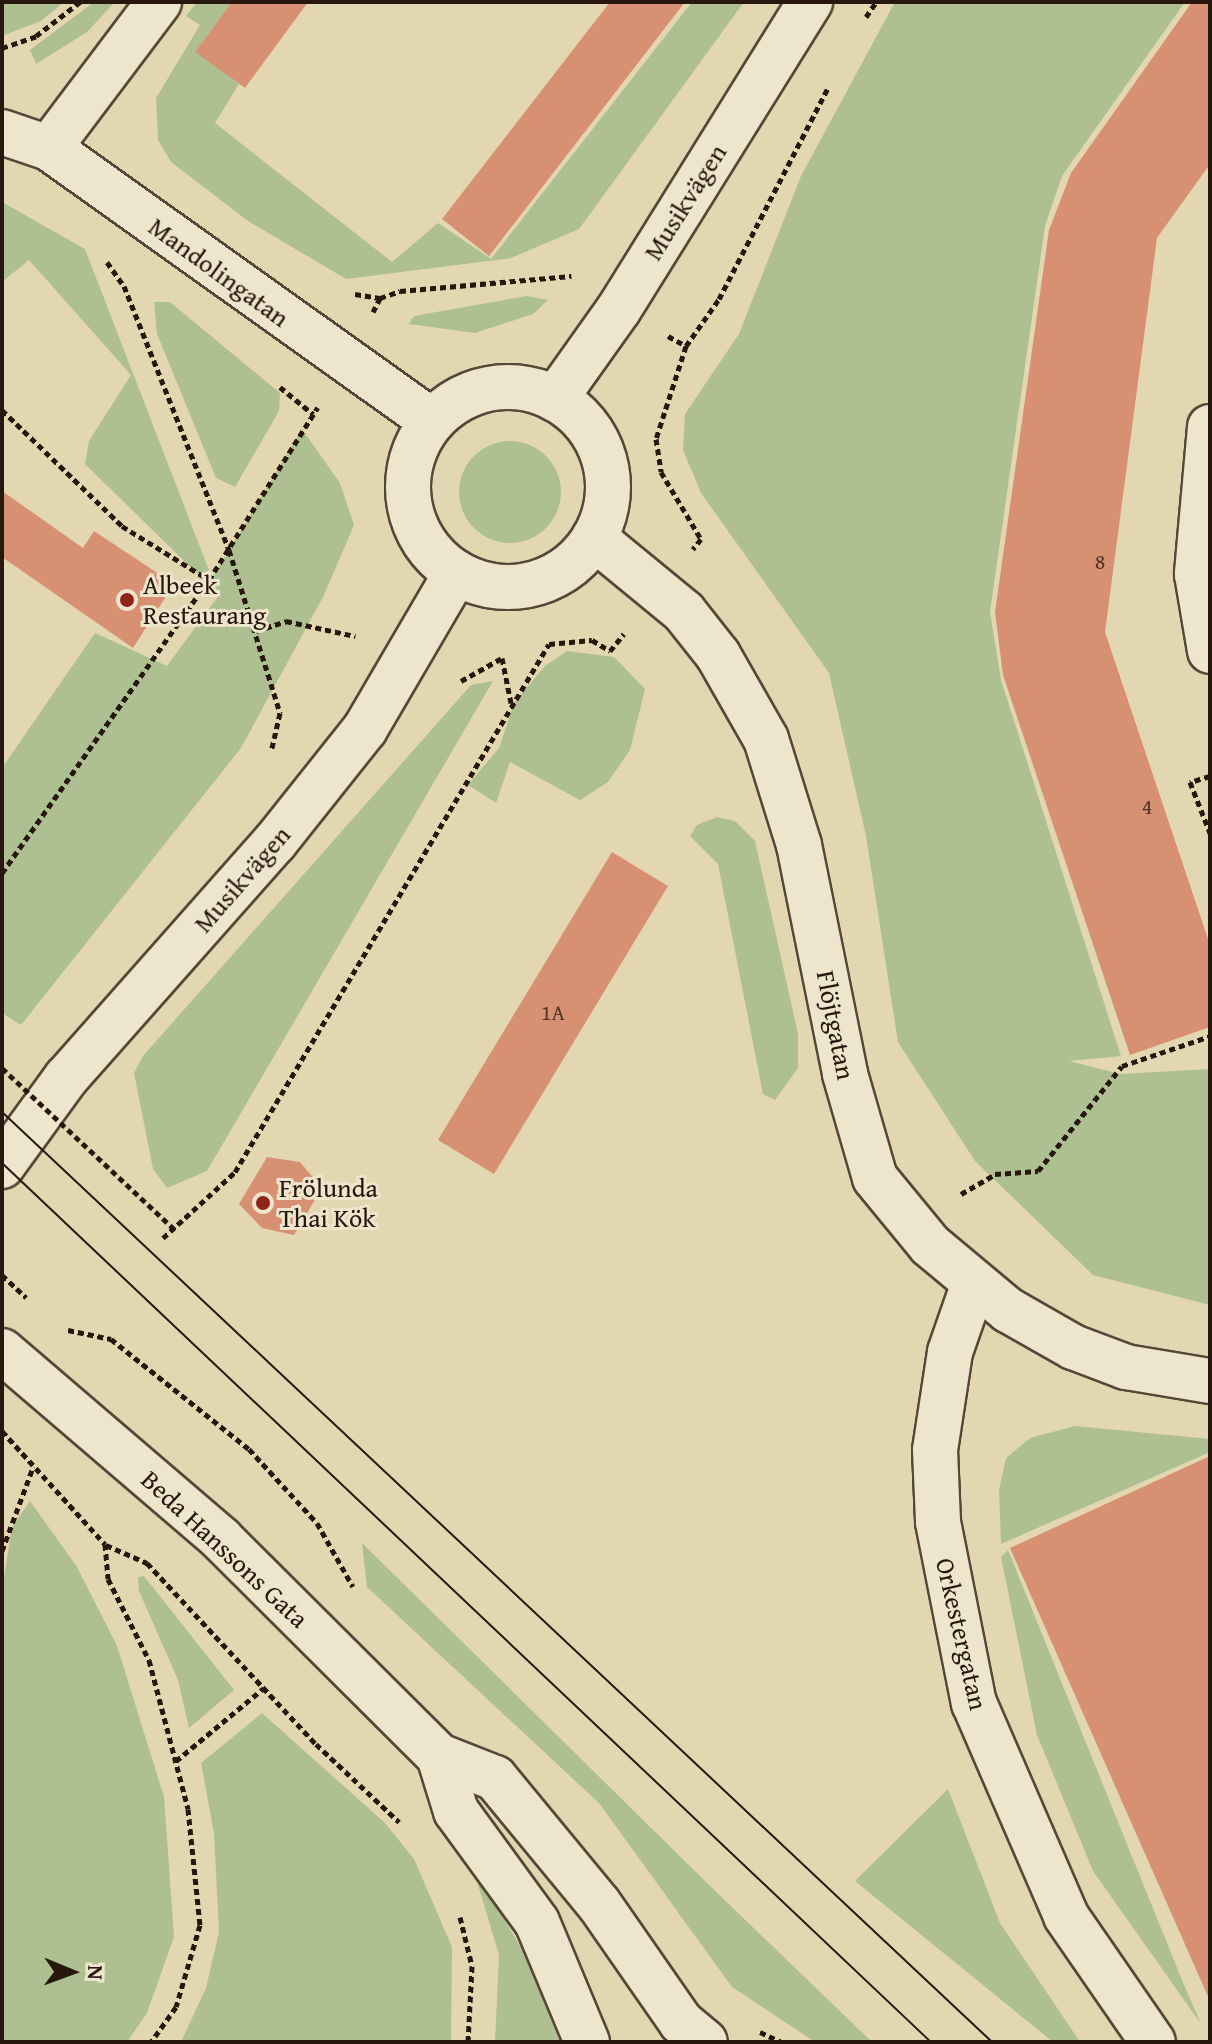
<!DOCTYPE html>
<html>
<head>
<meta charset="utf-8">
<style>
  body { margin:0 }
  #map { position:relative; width:1212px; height:2044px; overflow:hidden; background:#e3d7b1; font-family:"Gentium Book Plus",serif }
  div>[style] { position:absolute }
  .green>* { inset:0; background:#aebf91 }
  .round { border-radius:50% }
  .building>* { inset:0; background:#d89072 }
  .path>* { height:5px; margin-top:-2.5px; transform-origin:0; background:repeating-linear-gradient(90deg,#27170f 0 6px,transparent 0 10px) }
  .roads { filter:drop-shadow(2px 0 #564738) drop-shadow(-2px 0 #564738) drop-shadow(0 2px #564738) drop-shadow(0 -2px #564738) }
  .minor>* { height:44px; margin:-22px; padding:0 22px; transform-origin:22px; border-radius:22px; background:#ede5cc }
  .minor>.ring { margin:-22px; padding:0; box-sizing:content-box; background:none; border:44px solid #ede5cc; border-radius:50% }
  .tram>* { height:2px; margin:-1px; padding:0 1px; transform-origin:1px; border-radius:1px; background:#27170f }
  .path-bridge>* { height:5px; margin-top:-2.5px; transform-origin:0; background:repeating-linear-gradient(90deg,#27170f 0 6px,transparent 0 10px) }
  .dots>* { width:22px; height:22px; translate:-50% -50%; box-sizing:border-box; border:4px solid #ede5cc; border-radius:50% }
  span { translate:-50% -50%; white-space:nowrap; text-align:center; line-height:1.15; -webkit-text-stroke:6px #ede5cc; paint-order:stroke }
  .number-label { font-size:22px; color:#533528 }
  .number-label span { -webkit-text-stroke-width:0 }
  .street-label { font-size:26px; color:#27170f }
  .poi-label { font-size:26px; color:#27170f }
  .left { translate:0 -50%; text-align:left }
  .frame { position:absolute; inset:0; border:4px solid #27170f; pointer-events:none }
  .north { position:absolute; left:32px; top:1932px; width:80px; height:80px; -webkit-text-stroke:6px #ede5cc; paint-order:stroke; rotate:91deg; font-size:22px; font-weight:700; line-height:32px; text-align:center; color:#27170f }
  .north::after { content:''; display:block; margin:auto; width:28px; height:36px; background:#27170f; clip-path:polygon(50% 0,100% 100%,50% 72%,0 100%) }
</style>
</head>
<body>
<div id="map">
  <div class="green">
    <div style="clip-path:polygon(2px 2px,64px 2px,41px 21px,2px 36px)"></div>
    <div style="clip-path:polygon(94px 2px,115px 2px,87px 32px,36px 64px,30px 50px)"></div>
    <div style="clip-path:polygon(197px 2px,232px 2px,196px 51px,239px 84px,215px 123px,392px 262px,438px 223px,491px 259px,692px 2px,744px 2px,579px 229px,511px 258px,346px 279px,248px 221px,171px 162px,158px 140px,156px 98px,200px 25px,186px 16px)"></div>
    <div style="clip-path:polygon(895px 2px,1185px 2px,1062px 176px,1045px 226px,990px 612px,1001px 680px,1121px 1056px,1069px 1061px,1121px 1074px,1210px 1069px,1210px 1305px,1093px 1275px,975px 1161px,898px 1042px,866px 836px,829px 673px,701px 493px,683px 450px,685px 414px,739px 334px,801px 176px)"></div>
    <div style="clip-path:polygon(2px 202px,85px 249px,212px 578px,302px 429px,340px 483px,354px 525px,323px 597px,241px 748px,21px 1025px,2px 1013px,2px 768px,95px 633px,167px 666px,219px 595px,85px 464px,89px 441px,131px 375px,29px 260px,2px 282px)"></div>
    <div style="clip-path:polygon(527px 296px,548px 300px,533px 314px,475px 333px,409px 324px,414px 316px)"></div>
    <div style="clip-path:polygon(154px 302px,170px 302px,280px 393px,279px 411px,235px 487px,216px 478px,157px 334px)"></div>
    <div class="round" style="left:459px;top:441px;width:102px;height:102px"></div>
    <div style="clip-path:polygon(567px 651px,614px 657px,645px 689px,630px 750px,608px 782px,580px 800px,510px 762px,496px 803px,468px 785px,499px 748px,514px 703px,545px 666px)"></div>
    <div style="clip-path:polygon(493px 681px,207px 1171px,167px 1188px,153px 1169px,134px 1073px,143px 1056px,471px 685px)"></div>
    <div style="clip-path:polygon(717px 817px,735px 821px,755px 841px,798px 1034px,798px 1068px,775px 1100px,763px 1094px,718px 864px,690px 836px,697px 825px)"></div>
    <div style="clip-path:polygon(1075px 1426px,1210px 1439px,1210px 1452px,1001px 1544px,999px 1490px,1006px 1458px,1030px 1438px)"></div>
    <div style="clip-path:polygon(30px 1501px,77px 1567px,117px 1646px,164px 1797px,174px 1937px,147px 2013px,127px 2042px,2px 2042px,2px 1590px,12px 1527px)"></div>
    <div style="clip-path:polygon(362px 1543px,707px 1883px,872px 2042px,815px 2042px,732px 1987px,599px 1803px,367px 1587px)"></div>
    <div style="clip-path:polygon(1008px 1550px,1182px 1980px,1201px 2024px,1093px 1871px,1037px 1735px,1001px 1557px)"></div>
    <div style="clip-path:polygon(144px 1576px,234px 1690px,189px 1728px,178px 1680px,139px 1591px,138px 1577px)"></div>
    <div style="clip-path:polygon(262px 1713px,385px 1823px,414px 1859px,452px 1947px,451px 2042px,181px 2042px,206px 1988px,219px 1932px,214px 1833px,201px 1763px)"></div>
    <div style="clip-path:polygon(948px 1789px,1000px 1923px,1080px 2042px,1053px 2042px,855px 1881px)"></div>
    <div style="clip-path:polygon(473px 1868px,524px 1952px,560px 2042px,495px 2042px,499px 1955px)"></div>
  </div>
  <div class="building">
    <div style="clip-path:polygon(232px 2px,308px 2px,245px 88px,195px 52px)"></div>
    <div style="clip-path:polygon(610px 2px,685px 2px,489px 256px,442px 219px)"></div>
    <div style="clip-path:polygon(1192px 2px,1210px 2px,1210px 164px,1157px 238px,1105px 632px,1210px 945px,1210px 1027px,1130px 1055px,1003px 675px,995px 612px,1049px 230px,1071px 173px)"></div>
    <div style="clip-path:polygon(2px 491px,83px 548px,94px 531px,174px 584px,133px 648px,2px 557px)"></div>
    <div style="clip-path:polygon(612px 852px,668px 886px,494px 1174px,438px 1140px)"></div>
    <div style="clip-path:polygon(267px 1157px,300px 1162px,322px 1188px,294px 1235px,262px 1228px,239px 1204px)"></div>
    <div style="clip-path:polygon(1210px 1456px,1210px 2001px,1010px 1548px)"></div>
  </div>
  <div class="path">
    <div style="left:866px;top:17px;width:18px;rotate:-56deg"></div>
    <div style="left:2px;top:48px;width:36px;rotate:-19deg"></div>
    <div style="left:36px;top:36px;width:56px;rotate:-37.7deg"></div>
    <div style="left:107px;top:262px;width:29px;rotate:55deg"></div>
    <div style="left:124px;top:286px;width:284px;rotate:68.3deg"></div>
    <div style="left:229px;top:550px;width:171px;rotate:72.6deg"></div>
    <div style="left:280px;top:713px;width:37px;rotate:103deg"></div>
    <div style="left:355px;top:294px;width:25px;rotate:9deg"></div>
    <div style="left:373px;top:312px;width:16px;rotate:-63deg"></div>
    <div style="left:380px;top:298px;width:21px;rotate:-19deg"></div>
    <div style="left:400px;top:291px;width:172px;rotate:-5deg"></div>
    <div style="left:668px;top:336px;width:21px;rotate:29deg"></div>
    <div style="left:686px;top:346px;width:57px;rotate:-54.9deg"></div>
    <div style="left:719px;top:299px;width:240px;rotate:-62.7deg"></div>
    <div style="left:686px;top:346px;width:98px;rotate:107.9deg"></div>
    <div style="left:656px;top:439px;width:33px;rotate:81deg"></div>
    <div style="left:661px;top:472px;width:78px;rotate:59.2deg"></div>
    <div style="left:701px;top:539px;width:13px;rotate:129deg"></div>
    <div style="left:280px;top:387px;width:43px;rotate:39.3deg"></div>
    <div style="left:2px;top:410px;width:167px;rotate:44deg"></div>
    <div style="left:122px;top:526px;width:102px;rotate:31.8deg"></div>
    <div style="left:256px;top:631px;width:32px;rotate:-18deg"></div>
    <div style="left:286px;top:621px;width:71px;rotate:12.3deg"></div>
    <div style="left:461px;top:681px;width:47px;rotate:-29.3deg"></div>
    <div style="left:502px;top:658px;width:46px;rotate:78.7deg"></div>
    <div style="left:1210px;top:776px;width:21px;rotate:163deg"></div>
    <div style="left:1190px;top:782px;width:55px;rotate:68.6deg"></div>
    <div style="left:2px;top:873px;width:359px;rotate:-54.8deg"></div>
    <div style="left:209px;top:580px;width:204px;rotate:-57.8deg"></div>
    <div style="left:961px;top:1194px;width:39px;rotate:-30deg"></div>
    <div style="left:995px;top:1174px;width:43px;rotate:-4deg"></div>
    <div style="left:1038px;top:1171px;width:134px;rotate:-51.3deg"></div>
    <div style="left:1122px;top:1066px;width:93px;rotate:-18.8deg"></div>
    <div style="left:163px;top:1238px;width:98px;rotate:-42.5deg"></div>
    <div style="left:235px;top:1172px;width:614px;rotate:-59.26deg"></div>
    <div style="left:549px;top:644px;width:43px;rotate:-5.3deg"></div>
    <div style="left:592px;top:640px;width:21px;rotate:31deg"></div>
    <div style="left:610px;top:651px;width:22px;rotate:-51deg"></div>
    <div style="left:2px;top:1275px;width:33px;rotate:43deg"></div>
    <div style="left:68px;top:1330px;width:44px;rotate:11.8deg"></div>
    <div style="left:111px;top:1339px;width:176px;rotate:38.6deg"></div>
    <div style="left:249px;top:1449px;width:100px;rotate:47.4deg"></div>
    <div style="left:317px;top:1523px;width:73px;rotate:60.6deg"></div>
    <div style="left:2px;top:1431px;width:153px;rotate:47.7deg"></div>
    <div style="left:105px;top:1544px;width:35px;rotate:85deg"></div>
    <div style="left:108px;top:1579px;width:91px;rotate:63.2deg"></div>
    <div style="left:149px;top:1660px;width:154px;rotate:75.3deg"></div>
    <div style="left:188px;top:1809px;width:117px;rotate:84.1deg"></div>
    <div style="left:200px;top:1925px;width:85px;rotate:106.3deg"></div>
    <div style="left:176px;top:2007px;width:43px;rotate:125.5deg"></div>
    <div style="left:106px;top:1545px;width:45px;rotate:23.7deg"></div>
    <div style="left:147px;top:1563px;width:248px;rotate:47deg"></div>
    <div style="left:316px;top:1744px;width:114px;rotate:43.2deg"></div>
    <div style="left:2px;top:1551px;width:90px;rotate:-69.7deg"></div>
    <div style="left:176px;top:1761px;width:114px;rotate:-39.7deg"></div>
    <div style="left:460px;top:1917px;width:50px;rotate:76.2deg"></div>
    <div style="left:472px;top:1966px;width:76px;rotate:93deg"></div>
    <div style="left:760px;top:2032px;width:23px;rotate:25deg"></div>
  </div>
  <div class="roads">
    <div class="minor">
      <div style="left:2px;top:132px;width:50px;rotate:18.8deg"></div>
      <div style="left:49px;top:148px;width:470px;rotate:35.5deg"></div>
      <div style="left:49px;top:148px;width:183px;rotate:-53deg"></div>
      <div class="ring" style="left:408px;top:387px;width:156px;height:156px"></div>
      <div style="left:555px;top:399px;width:110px;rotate:-54.6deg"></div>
      <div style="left:619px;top:309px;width:362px;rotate:-58.1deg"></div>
      <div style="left:1210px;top:427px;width:148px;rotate:95.1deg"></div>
      <div style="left:1197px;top:574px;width:78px;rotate:80.4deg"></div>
      <div style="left:594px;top:538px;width:117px;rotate:39.4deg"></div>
      <div style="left:684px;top:612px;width:55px;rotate:51.7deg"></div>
      <div style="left:718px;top:655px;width:97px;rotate:60.3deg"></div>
      <div style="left:766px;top:739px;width:111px;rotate:72.7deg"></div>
      <div style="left:799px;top:845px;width:234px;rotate:78.6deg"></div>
      <div style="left:845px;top:1074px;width:108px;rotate:73.9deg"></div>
      <div style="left:875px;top:1178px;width:87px;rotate:50.6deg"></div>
      <div style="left:930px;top:1245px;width:102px;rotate:39.8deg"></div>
      <div style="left:1008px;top:1310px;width:75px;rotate:29.6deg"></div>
      <div style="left:1073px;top:1347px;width:57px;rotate:20.7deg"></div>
      <div style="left:1126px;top:1367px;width:85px;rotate:9.5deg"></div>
      <div style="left:2px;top:1166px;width:109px;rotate:-54deg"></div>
      <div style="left:66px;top:1078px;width:315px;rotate:-48.5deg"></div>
      <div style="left:275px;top:842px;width:144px;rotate:-51.5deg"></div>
      <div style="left:365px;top:729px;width:181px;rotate:-59.7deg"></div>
      <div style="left:974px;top:1283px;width:73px;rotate:109.2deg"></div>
      <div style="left:950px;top:1352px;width:99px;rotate:98.7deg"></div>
      <div style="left:935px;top:1450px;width:72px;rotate:87.6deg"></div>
      <div style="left:938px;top:1522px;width:185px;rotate:78.8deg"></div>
      <div style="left:974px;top:1703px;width:232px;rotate:66.6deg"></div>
      <div style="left:1066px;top:1916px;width:153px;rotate:55.4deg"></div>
      <div style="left:2px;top:1351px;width:289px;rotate:40.6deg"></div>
      <div style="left:221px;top:1539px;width:308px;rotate:44.9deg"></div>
      <div style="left:439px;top:1756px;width:58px;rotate:72.8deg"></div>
      <div style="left:456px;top:1811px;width:137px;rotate:53.9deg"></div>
      <div style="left:537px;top:1922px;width:130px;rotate:67.4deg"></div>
      <div style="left:439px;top:1756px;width:60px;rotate:21.4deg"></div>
      <div style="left:495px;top:1778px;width:163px;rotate:50.5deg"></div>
      <div style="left:599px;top:1904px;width:144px;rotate:55.2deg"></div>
      <div style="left:681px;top:2022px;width:31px;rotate:40deg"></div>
    </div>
  </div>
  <div class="tram">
    <div style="left:2px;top:1112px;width:1358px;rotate:43.21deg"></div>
    <div style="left:2px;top:1163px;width:1279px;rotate:43.42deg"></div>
  </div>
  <div class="path-bridge">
    <div style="left:2px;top:1068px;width:236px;rotate:43.1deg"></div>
  </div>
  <div class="dots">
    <div style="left:127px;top:600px;background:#8f2418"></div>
    <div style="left:263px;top:1203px;background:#8f2418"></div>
  </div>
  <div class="number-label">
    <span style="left:1100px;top:562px">8</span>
    <span style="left:1147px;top:807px">4</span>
    <span style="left:553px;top:1013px">1A</span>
  </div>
  <div class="street-label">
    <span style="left:685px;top:202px;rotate:-58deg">Musikvägen</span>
    <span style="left:219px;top:272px;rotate:36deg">Mandolingatan</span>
    <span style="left:242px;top:879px;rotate:-49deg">Musikvägen</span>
    <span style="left:836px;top:1025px;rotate:79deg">Flöjtgatan</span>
    <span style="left:225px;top:1549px;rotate:43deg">Beda Hanssons Gata</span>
    <span style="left:962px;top:1634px;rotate:77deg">Orkestergatan</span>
  </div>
  <div class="poi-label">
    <span class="left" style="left:143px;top:600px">Albeek<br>Restaurang</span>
    <span class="left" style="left:279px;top:1203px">Frölunda<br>Thai Kök</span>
  </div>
  <div class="frame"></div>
  <div class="north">N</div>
</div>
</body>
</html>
